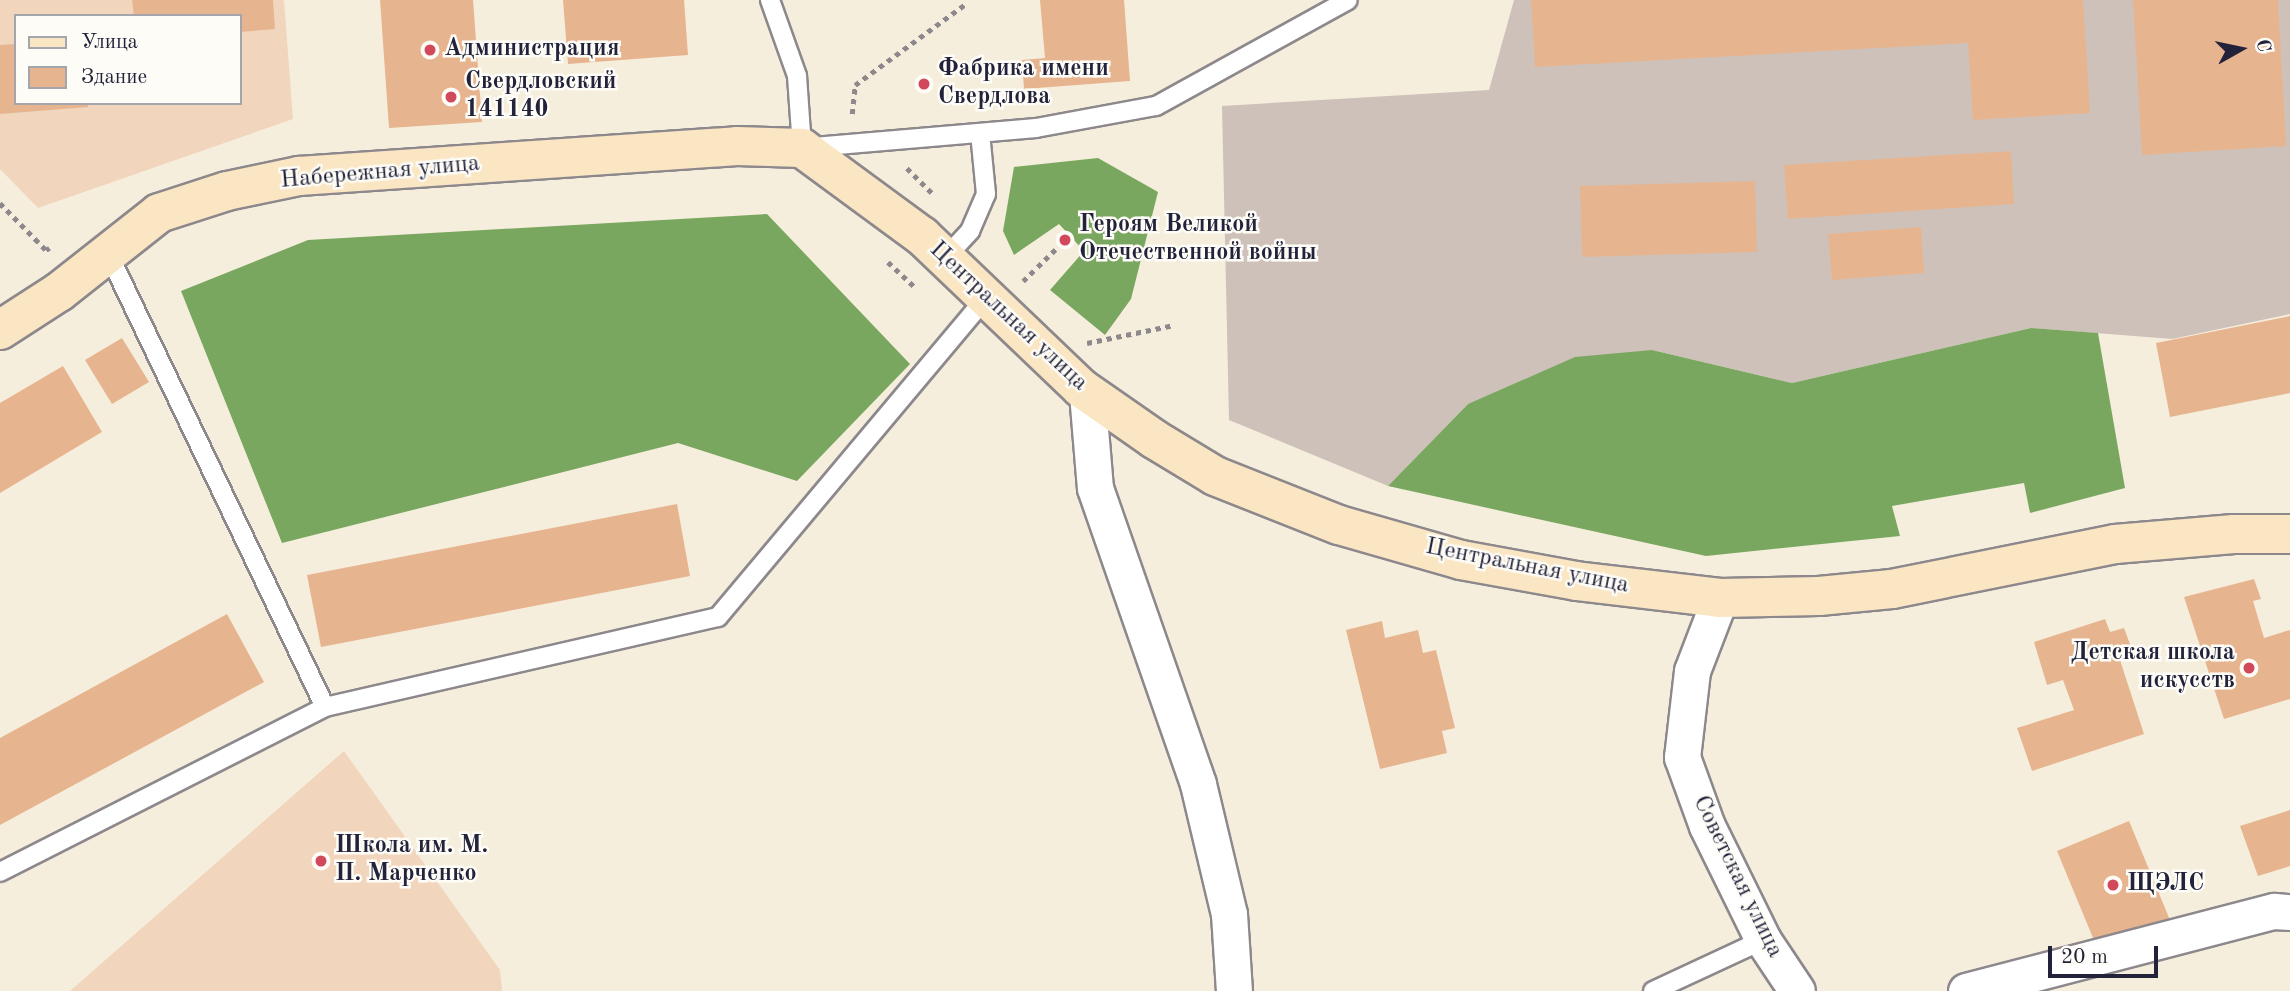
<!DOCTYPE html>
<html>
<head>
<meta charset="utf-8">
<style>
  body { margin:0 }
  #map { position:relative; width:2290px; height:991px; overflow:hidden; background:#f6eedc; font-family:"Old Standard TT",serif }
  div>[style] { position:absolute }
  .built>* { inset:0; background:#f1d5bc }
  .industrial>* { inset:0; background:#cec1b9 }
  .forest>* { inset:0; background:#7aa760 }
  .building>* { inset:0; background:#e6b590 }
  .path>* { height:4.5px; margin-top:-2.25px; transform-origin:0; background:repeating-linear-gradient(90deg,#8c888c 0 5px,transparent 0 10px) }
  .roads { filter:drop-shadow(2px 0 #8c888c) drop-shadow(-2px 0 #8c888c) drop-shadow(0 2px #8c888c) drop-shadow(0 -2px #8c888c) }
  .lane>* { height:18px; margin:-9px; padding:0 9px; transform-origin:9px; border-radius:9px; background:#fff }
  .street>* { height:35px; margin:-17.5px; padding:0 17.5px; transform-origin:17.5px; border-radius:17.5px; background:#fff }
  .secondary>* { height:38px; margin:-19px; padding:0 19px; transform-origin:19px; border-radius:19px; background:#fbe6c4 }
  .dots>* { width:19px; height:19px; translate:-50% -50%; box-sizing:border-box; border:4px solid #fdfcf7; border-radius:50% }
  span { translate:-50% -50%; white-space:nowrap; text-align:center; line-height:1.15; -webkit-text-stroke:5px #fdfcf7; paint-order:stroke }
  .poi-label { font-size:24px; color:#22223b; font-weight:700 }
  .left { translate:0 -50%; text-align:left }
  .right { translate:-100% -50%; text-align:right }
  .street-label { font-size:24px; color:#22223b }
  .legend { position:absolute; left:14px; top:14px; width:228px; height:91px; box-sizing:border-box; background:#fdfcf7; border:2px solid #a5a5ac; margin:0; padding:9px 12px; list-style:none; font-size:21px; color:#22223b }
  .legend li { display:flex; align-items:center; gap:14px; height:35px }
  .legend b { width:35px; border:2px solid #a5a5ac }
  .north { position:absolute; left:2206px; top:14px; width:70px; height:70px; -webkit-text-stroke:5px #fdfcf7; paint-order:stroke; rotate:81deg; font-size:19px; font-weight:700; line-height:28px; text-align:center; color:#22223b }
  .north::after { content:''; display:block; margin:auto; width:24px; height:32px; background:#22223b; clip-path:polygon(50% 0,100% 100%,50% 72%,0 100%) }
  .scale { position:absolute; left:2048px; top:946px; width:110px; height:32px; box-sizing:border-box; border:4px solid #22223b; border-top:0; padding-left:9px; font-size:21px; line-height:24px; white-space:nowrap; color:#22223b; -webkit-text-stroke:5px #fdfcf7; paint-order:stroke }
</style>
</head>
<body>
<div id="map">
  <div class="built">
    <div style="clip-path:polygon(evenodd,0 0,284px 0,293px 119px,38px 208px,0 169px,0 0,16px 16px,240px 16px,240px 103px,16px 103px,16px 16px)"></div>
    <div style="clip-path:polygon(344px 751px,500px 970px,502px 991px,70px 991px)"></div>
  </div>
  <div class="industrial">
    <div style="clip-path:polygon(1514px 0,2290px 0,2290px 314px,2172px 339px,2031px 328px,1792px 383px,1652px 350px,1468px 404px,1388px 486px,1229px 420px,1222px 106px,1489px 90px)"></div>
  </div>
  <div class="forest">
    <div style="clip-path:polygon(1098px 158px,1158px 192px,1131px 299px,1105px 335px,1050px 290px,1084px 251px,1059px 224px,1014px 255px,1003px 231px,1014px 167px)"></div>
    <div style="clip-path:polygon(767px 214px,910px 364px,797px 481px,678px 443px,282px 543px,181px 291px,308px 240px)"></div>
    <div style="clip-path:polygon(2031px 328px,2098px 333px,2125px 488px,2030px 513px,2024px 483px,1892px 506px,1900px 536px,1706px 556px,1388px 486px,1468px 404px,1575px 357px,1652px 350px,1792px 383px)"></div>
  </div>
  <div class="building">
    <div style="clip-path:polygon(132px 0,273px 0,275px 29px,240px 32px,240px 16px,134px 16px)"></div>
    <div style="clip-path:polygon(380px 0,473px 0,482px 122px,389px 128px)"></div>
    <div style="clip-path:polygon(563px 0,684px 0,688px 55px,568px 64px)"></div>
    <div style="clip-path:polygon(1040px 0,1124px 0,1130px 81px,1024px 89px,1022px 60px,1045px 58px)"></div>
    <div style="clip-path:polygon(1531px 0,2083px 0,2090px 113px,1973px 120px,1968px 43px,1535px 67px)"></div>
    <div style="clip-path:polygon(2133px 0,2278px 0,2286px 146px,2142px 155px)"></div>
    <div style="clip-path:polygon(16px 44px,16px 103px,88px 103px,88px 107px,0 114px,0 45px)"></div>
    <div style="clip-path:polygon(2011px 151px,2014px 204px,1788px 219px,1784px 165px)"></div>
    <div style="clip-path:polygon(1755px 181px,1757px 252px,1582px 257px,1580px 186px)"></div>
    <div style="clip-path:polygon(1921px 227px,1924px 273px,1832px 280px,1828px 234px)"></div>
    <div style="clip-path:polygon(2290px 316px,2290px 393px,2170px 417px,2156px 343px)"></div>
    <div style="clip-path:polygon(122px 338px,149px 382px,112px 404px,85px 360px)"></div>
    <div style="clip-path:polygon(63px 366px,102px 432px,0 493px,0 403px)"></div>
    <div style="clip-path:polygon(677px 504px,690px 576px,321px 647px,307px 575px)"></div>
    <div style="clip-path:polygon(2254px 579px,2261px 599px,2253px 601px,2264px 638px,2290px 630px,2290px 699px,2224px 719px,2184px 597px)"></div>
    <div style="clip-path:polygon(227px 614px,264px 682px,0 825px,0 738px)"></div>
    <div style="clip-path:polygon(2105px 619px,2110px 632px,2124px 628px,2134px 655px,2120px 660px,2144px 734px,2032px 771px,2017px 728px,2074px 710px,2063px 680px,2047px 685px,2034px 642px)"></div>
    <div style="clip-path:polygon(1382px 621px,1385px 638px,1418px 630px,1423px 653px,1436px 650px,1455px 728px,1442px 731px,1447px 753px,1380px 769px,1346px 630px)"></div>
    <div style="clip-path:polygon(2290px 810px,2290px 866px,2258px 876px,2240px 826px)"></div>
    <div style="clip-path:polygon(2129px 821px,2170px 920px,2098px 950px,2057px 851px)"></div>
  </div>
  <div class="path">
    <div style="left:852px;top:114px;width:29px;rotate:-84deg"></div>
    <div style="left:855px;top:85px;width:139px;rotate:-36.2deg"></div>
    <div style="left:907px;top:168px;width:37px;rotate:45deg"></div>
    <div style="left:0;top:203px;width:66px;rotate:45.6deg"></div>
    <div style="left:46px;top:250px;width:4px;rotate:-34deg"></div>
    <div style="left:888px;top:262px;width:37px;rotate:43deg"></div>
    <div style="left:1023px;top:281px;width:59px;rotate:-44.3deg"></div>
    <div style="left:1087px;top:343px;width:89px;rotate:-11.7deg"></div>
  </div>
  <div class="roads">
    <div class="lane">
      <div style="left:770px;top:0;width:81px;rotate:70.4deg"></div>
      <div style="left:797px;top:76px;width:72px;rotate:86deg"></div>
      <div style="left:802px;top:148px;width:235px;rotate:-4.9deg"></div>
      <div style="left:1036px;top:128px;width:122px;rotate:-10.4deg"></div>
      <div style="left:1156px;top:106px;width:219px;rotate:-28.9deg"></div>
      <div style="left:108px;top:253px;width:503px;rotate:64.45deg"></div>
      <div style="left:945px;top:258px;width:37px;rotate:-47deg"></div>
      <div style="left:970px;top:231px;width:40px;rotate:-66.6deg"></div>
      <div style="left:986px;top:194px;width:61px;rotate:-95.6deg"></div>
      <div style="left:0;top:872px;width:364px;rotate:-26.9deg"></div>
      <div style="left:325px;top:707px;width:403px;rotate:-12.9deg"></div>
      <div style="left:718px;top:617px;width:417px;rotate:-50deg"></div>
      <div style="left:1653px;top:991px;width:121px;rotate:-24.9deg"></div>
    </div>
    <div class="street">
      <div style="left:1087px;top:393px;width:95px;rotate:85.2deg"></div>
      <div style="left:1095px;top:488px;width:313px;rotate:70.8deg"></div>
      <div style="left:1198px;top:784px;width:134px;rotate:76.6deg"></div>
      <div style="left:1229px;top:914px;width:77px;rotate:86.3deg"></div>
      <div style="left:1720px;top:598px;width:78px;rotate:111deg"></div>
      <div style="left:1692px;top:671px;width:87px;rotate:96.6deg"></div>
      <div style="left:1682px;top:757px;width:73px;rotate:70.1deg"></div>
      <div style="left:1707px;top:826px;width:127px;rotate:63.8deg"></div>
      <div style="left:1763px;top:940px;width:61px;rotate:56.3deg"></div>
      <div style="left:1966px;top:991px;width:318px;rotate:-14.6deg"></div>
      <div style="left:2274px;top:911px;width:16px;rotate:4deg"></div>
    </div>
    <div class="secondary">
      <div style="left:0;top:330px;width:70px;rotate:-32.8deg"></div>
      <div style="left:59px;top:292px;width:127px;rotate:-38.3deg"></div>
      <div style="left:159px;top:213px;width:71px;rotate:-17.9deg"></div>
      <div style="left:227px;top:191px;width:74px;rotate:-11.8deg"></div>
      <div style="left:299px;top:176px;width:439px;rotate:-3.9deg"></div>
      <div style="left:737px;top:146px;width:65px;rotate:1.8deg"></div>
      <div style="left:802px;top:148px;width:149px;rotate:36.3deg"></div>
      <div style="left:922px;top:236px;width:220px;rotate:43.7deg"></div>
      <div style="left:1081px;top:388px;width:89px;rotate:34.9deg"></div>
      <div style="left:1154px;top:439px;width:71px;rotate:31.2deg"></div>
      <div style="left:1215px;top:476px;width:133px;rotate:21.6deg"></div>
      <div style="left:1339px;top:525px;width:127px;rotate:16deg"></div>
      <div style="left:1461px;top:560px;width:117px;rotate:10.3deg"></div>
      <div style="left:1576px;top:581px;width:145px;rotate:6.7deg"></div>
      <div style="left:1720px;top:598px;width:99px;rotate:-1.2deg"></div>
      <div style="left:1819px;top:596px;width:73px;rotate:-5.5deg"></div>
      <div style="left:1892px;top:589px;width:227px;rotate:-11.4deg"></div>
      <div style="left:2115px;top:544px;width:119px;rotate:-4.8deg"></div>
      <div style="left:2234px;top:534px;width:56px"></div>
    </div>
  </div>
  <div class="dots">
    <div style="left:430px;top:50px;background:#d1495b"></div>
    <div style="left:924px;top:84px;background:#d1495b"></div>
    <div style="left:451px;top:97px;background:#d1495b"></div>
    <div style="left:1065px;top:240px;background:#d1495b"></div>
    <div style="left:2249px;top:668px;background:#d1495b"></div>
    <div style="left:321px;top:861px;background:#d1495b"></div>
    <div style="left:2113px;top:885px;background:#d1495b"></div>
  </div>
  <div class="poi-label">
    <span class="left" style="left:444px;top:50px">Администрация</span>
    <span class="left" style="left:938px;top:84px">Фабрика имени<br>Свердлова</span>
    <span class="left" style="left:465px;top:97px">Свердловский<br>141140</span>
    <span class="left" style="left:1079px;top:240px">Героям Великой<br>Отечественной войны</span>
    <span class="right" style="left:2235px;top:668px">Детская школа<br>искусств</span>
    <span class="left" style="left:335px;top:861px">Школа им. М.<br>П. Марченко</span>
    <span class="left" style="left:2127px;top:885px">ЩЭЛС</span>
  </div>
  <div class="street-label">
    <span style="left:380px;top:173px;rotate:-5deg">Набережная улица</span>
    <span style="left:1008px;top:317px;rotate:43deg">Центральная улица</span>
    <span style="left:1527px;top:567px;rotate:11deg">Центральная улица</span>
    <span style="left:1737px;top:877px;rotate:64deg">Советская улица</span>
  </div>
  <ul class="legend">
  <li><b style="height:9px;background:#fbe6c4"></b>Улица</li>
  <li><b style="height:19px;background:#e6b590"></b>Здание</li>
  </ul>
  <div class="north">С</div>
  <div class="scale">20 m</div>
</div>
</body>
</html>
